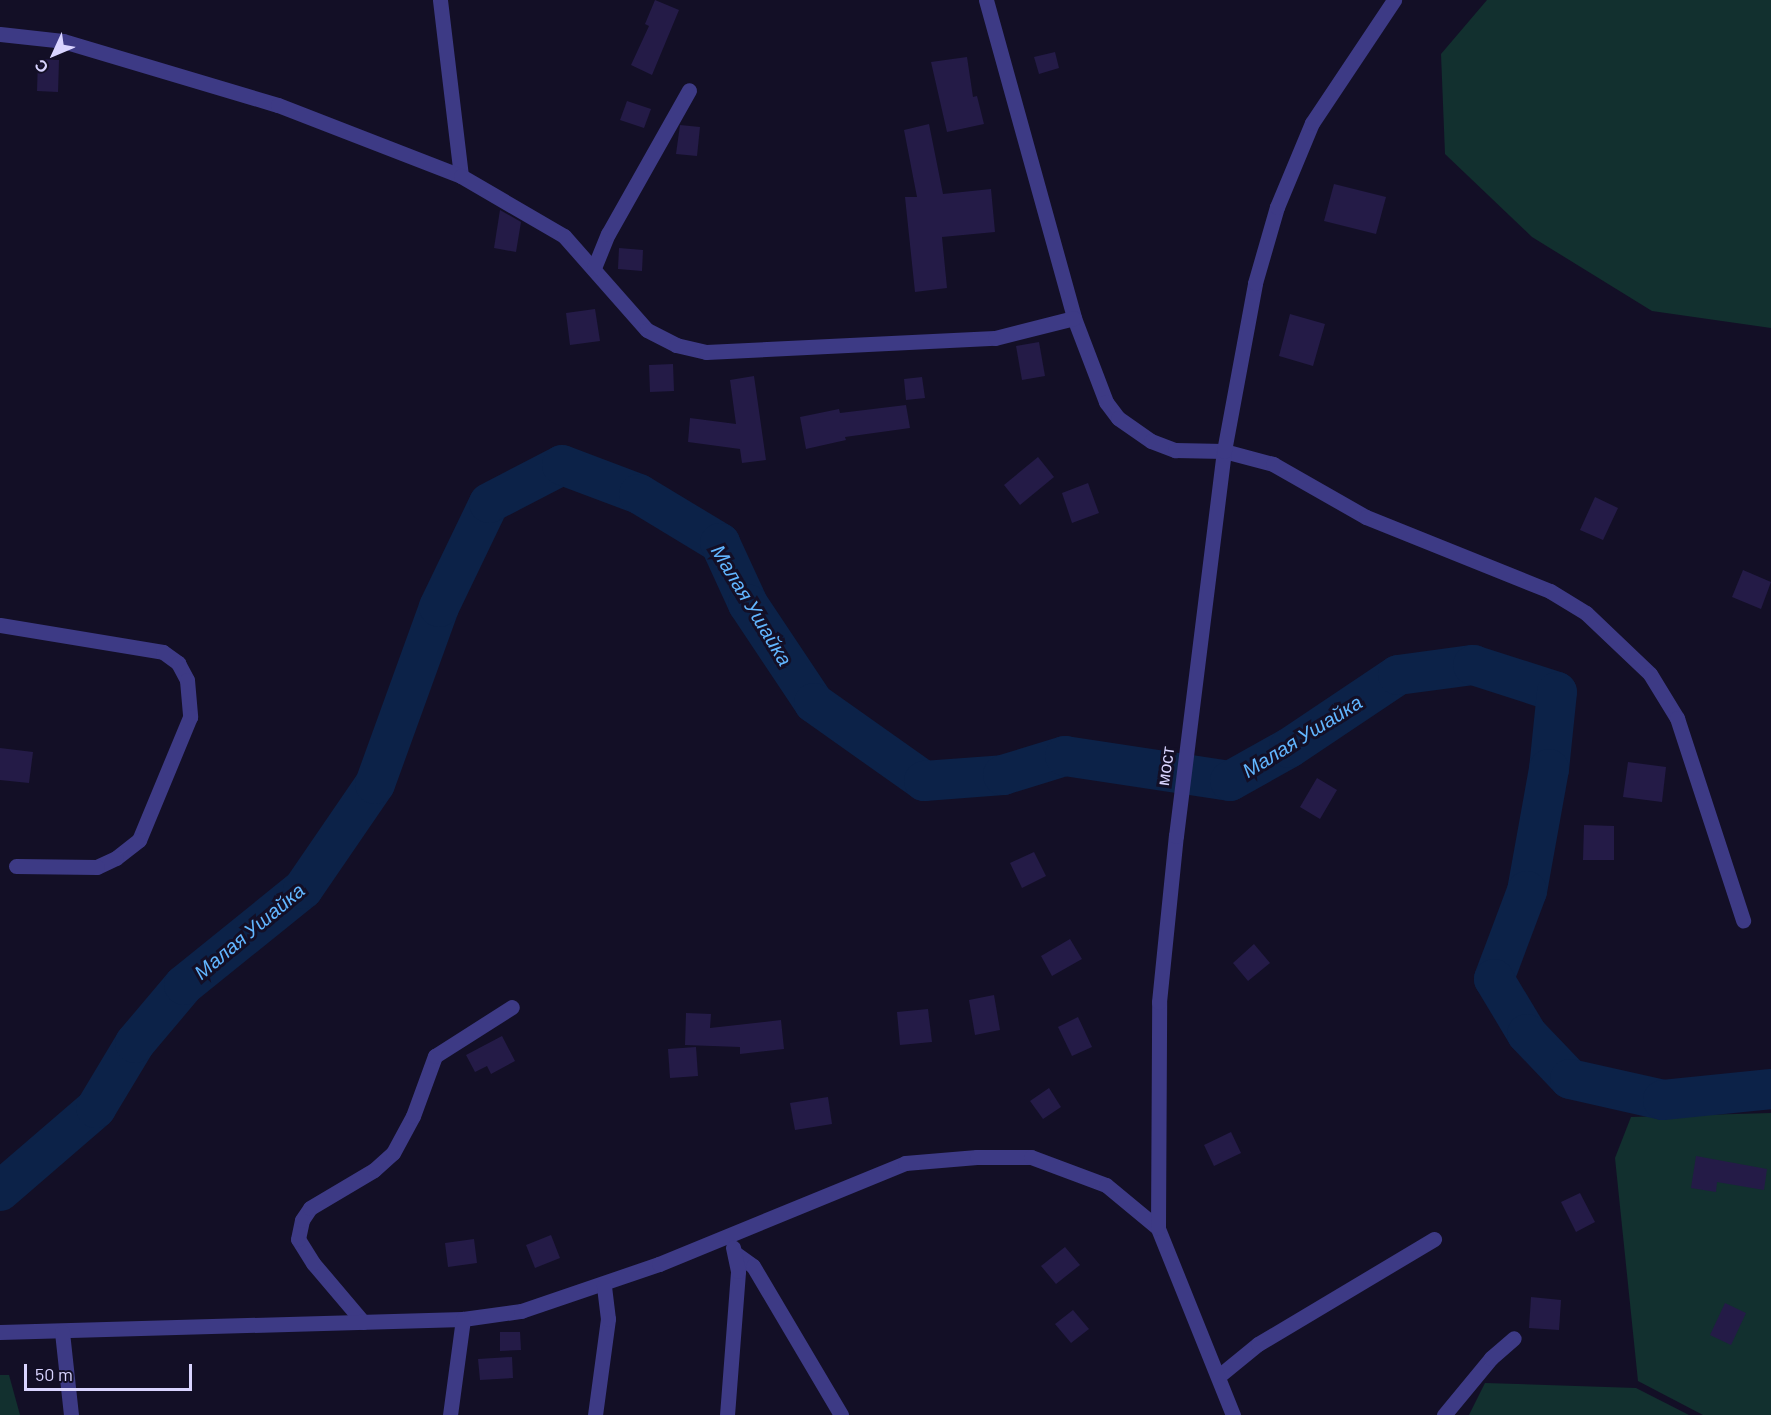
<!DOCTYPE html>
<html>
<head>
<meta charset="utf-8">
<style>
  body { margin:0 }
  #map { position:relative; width:1771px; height:1415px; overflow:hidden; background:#130f26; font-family:Barlow,sans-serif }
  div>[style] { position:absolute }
  .green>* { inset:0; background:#12302f }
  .river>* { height:40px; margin:-20px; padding:0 20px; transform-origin:20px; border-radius:20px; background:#0c2248 }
  .building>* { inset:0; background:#241b47 }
  .minor>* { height:15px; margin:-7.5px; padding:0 7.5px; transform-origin:7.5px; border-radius:7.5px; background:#3d3a85 }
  span { translate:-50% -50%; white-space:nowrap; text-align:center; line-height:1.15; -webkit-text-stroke:6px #130f26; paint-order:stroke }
  .street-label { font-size:18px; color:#d9d4ff }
  .water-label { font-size:20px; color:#62b6ff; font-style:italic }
  .north { position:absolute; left:24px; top:24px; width:60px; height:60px; -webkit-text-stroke:4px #130f26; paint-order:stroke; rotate:226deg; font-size:16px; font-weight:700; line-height:24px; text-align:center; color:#d9d4ff }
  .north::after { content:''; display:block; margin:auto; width:21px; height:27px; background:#d9d4ff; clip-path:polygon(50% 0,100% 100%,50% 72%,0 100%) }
  .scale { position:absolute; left:24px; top:1364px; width:168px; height:27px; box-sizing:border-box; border:3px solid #d9d4ff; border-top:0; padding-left:8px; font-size:18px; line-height:21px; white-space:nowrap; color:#d9d4ff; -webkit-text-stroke:4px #130f26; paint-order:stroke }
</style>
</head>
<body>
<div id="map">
  <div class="green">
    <div style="clip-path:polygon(1487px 0,1771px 0,1771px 328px,1652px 311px,1532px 237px,1445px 154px,1441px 54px)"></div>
    <div style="clip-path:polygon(1771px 1113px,1771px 1415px,1703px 1415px,1638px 1381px,1615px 1158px,1631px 1117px)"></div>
    <div style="clip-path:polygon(0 1375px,9px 1375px,20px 1415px,0 1415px)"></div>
    <div style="clip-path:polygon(1485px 1383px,1636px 1388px,1689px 1415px,1469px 1415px)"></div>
  </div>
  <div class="river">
    <div style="left:0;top:1191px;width:127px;rotate:-40.8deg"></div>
    <div style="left:96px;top:1108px;width:76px;rotate:-59deg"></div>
    <div style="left:135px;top:1043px;width:76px;rotate:-49.8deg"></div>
    <div style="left:184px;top:985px;width:153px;rotate:-38.9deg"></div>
    <div style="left:303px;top:889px;width:127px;rotate:-55.6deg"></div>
    <div style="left:375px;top:784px;width:188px;rotate:-70.1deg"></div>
    <div style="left:439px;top:607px;width:115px;rotate:-64.3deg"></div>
    <div style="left:489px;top:503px;width:82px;rotate:-27.5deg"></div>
    <div style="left:562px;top:465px;width:82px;rotate:20.6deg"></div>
    <div style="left:639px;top:494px;width:95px;rotate:31.2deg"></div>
    <div style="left:720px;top:543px;width:67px;rotate:65.3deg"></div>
    <div style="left:748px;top:604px;width:119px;rotate:56.3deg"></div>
    <div style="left:814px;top:703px;width:135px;rotate:35.3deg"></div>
    <div style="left:924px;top:781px;width:79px;rotate:-4.3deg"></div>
    <div style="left:1003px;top:775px;width:65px;rotate:-17deg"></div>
    <div style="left:1065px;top:756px;width:167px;rotate:8.6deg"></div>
    <div style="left:1230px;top:781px;width:68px;rotate:-29.2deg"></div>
    <div style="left:1289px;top:748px;width:131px;rotate:-33.8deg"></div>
    <div style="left:1398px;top:675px;width:76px;rotate:-7.6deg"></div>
    <div style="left:1473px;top:665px;width:88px;rotate:17.8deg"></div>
    <div style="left:1557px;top:692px;width:77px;rotate:95.9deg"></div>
    <div style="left:1549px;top:769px;width:124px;rotate:100.2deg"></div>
    <div style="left:1527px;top:891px;width:94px;rotate:110.6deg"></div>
    <div style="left:1494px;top:979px;width:64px;rotate:59deg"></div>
    <div style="left:1527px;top:1034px;width:62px;rotate:46.3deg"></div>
    <div style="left:1570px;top:1079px;width:95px;rotate:12.7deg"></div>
    <div style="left:1663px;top:1100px;width:109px;rotate:-5.8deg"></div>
  </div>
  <div class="building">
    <div style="clip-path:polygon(655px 0,679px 10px,652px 75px,631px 65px,649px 26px,645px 24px)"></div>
    <div style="clip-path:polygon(1055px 52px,1059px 68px,1039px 74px,1034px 57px)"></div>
    <div style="clip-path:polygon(967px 57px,973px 97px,977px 96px,984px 124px,947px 132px,931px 62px)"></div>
    <div style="clip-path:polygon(38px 59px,59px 60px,58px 92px,37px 91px)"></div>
    <div style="clip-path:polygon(627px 101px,651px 109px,644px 128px,620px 120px)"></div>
    <div style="clip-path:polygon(929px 124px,943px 194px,991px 189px,995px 232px,942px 237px,947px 288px,915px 292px,905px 197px,917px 197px,904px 130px)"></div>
    <div style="clip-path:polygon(680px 125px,700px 127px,697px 156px,676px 154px)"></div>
    <div style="clip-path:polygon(1334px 184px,1386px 197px,1376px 234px,1324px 221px)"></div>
    <div style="clip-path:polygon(500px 210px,521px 222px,516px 252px,494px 248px)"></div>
    <div style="clip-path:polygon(619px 248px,643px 250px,642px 271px,618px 269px)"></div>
    <div style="clip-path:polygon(595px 309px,600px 341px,570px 345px,566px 313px)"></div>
    <div style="clip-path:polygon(1290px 314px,1325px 324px,1313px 366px,1279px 356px)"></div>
    <div style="clip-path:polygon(1039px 342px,1045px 376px,1022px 380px,1016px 346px)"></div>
    <div style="clip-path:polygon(673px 364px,674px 391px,650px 392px,649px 365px)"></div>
    <div style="clip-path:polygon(754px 376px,766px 460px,742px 463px,740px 449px,688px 442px,690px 418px,736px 424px,730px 380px)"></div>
    <div style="clip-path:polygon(922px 377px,925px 398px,906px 400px,904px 379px)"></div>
    <div style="clip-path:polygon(906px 405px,910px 428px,845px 437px,846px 440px,806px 449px,800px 417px,839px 409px,840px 413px)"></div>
    <div style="clip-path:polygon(1038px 457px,1054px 477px,1020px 505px,1004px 485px)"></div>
    <div style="clip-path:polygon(1088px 483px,1099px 513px,1072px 523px,1062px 493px)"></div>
    <div style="clip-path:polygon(1595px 497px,1618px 508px,1603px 540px,1580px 530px)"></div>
    <div style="clip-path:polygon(1743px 570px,1771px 582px,1761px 609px,1732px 597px)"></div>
    <div style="clip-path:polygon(0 748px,33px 752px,29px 783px,0 780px)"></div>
    <div style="clip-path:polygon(1628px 762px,1666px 767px,1662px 802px,1623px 797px)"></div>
    <div style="clip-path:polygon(1317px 778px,1337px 790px,1320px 819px,1300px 807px)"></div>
    <div style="clip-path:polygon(1584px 825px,1614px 826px,1614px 860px,1583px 860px)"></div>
    <div style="clip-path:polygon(1034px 852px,1046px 876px,1022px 888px,1010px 863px)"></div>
    <div style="clip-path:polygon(1070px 939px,1082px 959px,1052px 976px,1041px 956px)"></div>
    <div style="clip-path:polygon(1254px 944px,1270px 963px,1248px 981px,1233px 963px)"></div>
    <div style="clip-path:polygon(994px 995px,1000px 1030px,975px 1035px,969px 1000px)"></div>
    <div style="clip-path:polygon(928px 1009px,932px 1042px,900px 1045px,897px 1012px)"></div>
    <div style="clip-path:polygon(686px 1013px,711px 1014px,710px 1028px,781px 1020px,784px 1049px,740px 1054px,740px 1047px,685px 1045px)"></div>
    <div style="clip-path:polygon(1078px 1017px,1092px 1047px,1072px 1056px,1058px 1027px)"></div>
    <div style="clip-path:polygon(502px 1036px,515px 1061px,491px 1074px,487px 1066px,475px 1072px,466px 1055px)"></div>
    <div style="clip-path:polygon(696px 1047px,698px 1076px,670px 1078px,668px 1049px)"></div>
    <div style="clip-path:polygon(1049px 1088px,1061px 1107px,1043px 1119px,1030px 1101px)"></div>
    <div style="clip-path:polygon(828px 1097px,832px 1124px,795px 1130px,790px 1103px)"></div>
    <div style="clip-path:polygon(1231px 1132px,1241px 1153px,1214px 1166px,1204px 1145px)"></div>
    <div style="clip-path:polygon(1696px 1156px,1767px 1169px,1764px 1190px,1717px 1182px,1716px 1192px,1691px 1188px)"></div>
    <div style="clip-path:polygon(1580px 1193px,1595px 1222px,1576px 1232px,1561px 1202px)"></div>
    <div style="clip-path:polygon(551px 1235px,560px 1258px,535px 1268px,526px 1245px)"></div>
    <div style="clip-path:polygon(474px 1239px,477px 1263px,448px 1267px,445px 1243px)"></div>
    <div style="clip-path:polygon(1065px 1247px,1080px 1265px,1056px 1284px,1041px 1266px)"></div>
    <div style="clip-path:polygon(1531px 1297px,1561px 1300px,1559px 1330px,1529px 1328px)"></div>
    <div style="clip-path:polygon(1725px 1303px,1746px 1313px,1731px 1345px,1710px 1335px)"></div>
    <div style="clip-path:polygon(1073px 1310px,1089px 1329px,1071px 1343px,1055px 1324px)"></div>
    <div style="clip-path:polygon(500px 1332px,520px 1332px,521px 1350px,500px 1351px)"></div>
    <div style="clip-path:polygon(512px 1357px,513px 1378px,480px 1380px,478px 1359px)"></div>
  </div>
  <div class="minor">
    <div style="left:440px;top:0;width:177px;rotate:83.2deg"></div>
    <div style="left:986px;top:0;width:330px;rotate:74.5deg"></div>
    <div style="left:1074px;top:318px;width:90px;rotate:69.1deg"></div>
    <div style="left:1106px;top:402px;width:20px;rotate:53deg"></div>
    <div style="left:1118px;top:418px;width:40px;rotate:34.9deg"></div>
    <div style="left:1151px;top:441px;width:26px;rotate:21deg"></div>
    <div style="left:1175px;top:450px;width:49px;rotate:1.2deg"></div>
    <div style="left:1224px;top:451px;width:51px;rotate:14.9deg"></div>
    <div style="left:1273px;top:464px;width:107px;rotate:29.7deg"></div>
    <div style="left:1366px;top:517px;width:198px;rotate:21.9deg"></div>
    <div style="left:1550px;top:591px;width:42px;rotate:31.4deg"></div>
    <div style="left:1586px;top:613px;width:88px;rotate:43.6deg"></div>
    <div style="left:1650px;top:674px;width:52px;rotate:58.5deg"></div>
    <div style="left:1677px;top:718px;width:213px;rotate:71.9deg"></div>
    <div style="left:0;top:34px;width:63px;rotate:6.3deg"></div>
    <div style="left:63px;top:41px;width:224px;rotate:16.6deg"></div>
    <div style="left:278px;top:105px;width:196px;rotate:21.2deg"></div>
    <div style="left:461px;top:176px;width:119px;rotate:30.2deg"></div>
    <div style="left:564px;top:236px;width:125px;rotate:48.6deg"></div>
    <div style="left:647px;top:330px;width:33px;rotate:27deg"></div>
    <div style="left:676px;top:345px;width:31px;rotate:13deg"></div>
    <div style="left:706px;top:352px;width:289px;rotate:-2.8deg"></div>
    <div style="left:995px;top:338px;width:81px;rotate:-14.2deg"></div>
    <div style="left:594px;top:268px;width:37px;rotate:-68deg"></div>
    <div style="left:608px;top:234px;width:165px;rotate:-60.6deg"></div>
    <div style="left:0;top:625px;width:165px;rotate:9.4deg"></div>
    <div style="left:163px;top:652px;width:19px;rotate:36deg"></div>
    <div style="left:178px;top:663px;width:19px;rotate:62deg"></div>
    <div style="left:187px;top:680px;width:37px;rotate:85deg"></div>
    <div style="left:190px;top:717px;width:133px;rotate:112.5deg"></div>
    <div style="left:139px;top:840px;width:29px;rotate:142deg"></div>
    <div style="left:116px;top:858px;width:21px;rotate:155deg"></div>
    <div style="left:97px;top:867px;width:81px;rotate:-179.3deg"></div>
    <div style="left:735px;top:1253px;width:22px;rotate:36deg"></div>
    <div style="left:753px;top:1266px;width:173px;rotate:59.4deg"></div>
    <div style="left:363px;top:1322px;width:77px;rotate:-130.3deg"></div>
    <div style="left:313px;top:1263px;width:28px;rotate:-122deg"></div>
    <div style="left:298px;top:1239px;width:19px;rotate:-78deg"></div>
    <div style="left:302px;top:1220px;width:14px;rotate:-56deg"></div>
    <div style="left:310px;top:1208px;width:74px;rotate:-30.7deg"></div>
    <div style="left:374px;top:1170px;width:25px;rotate:-42deg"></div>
    <div style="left:393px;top:1153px;width:42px;rotate:-61.6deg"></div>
    <div style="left:413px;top:1116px;width:64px;rotate:-69.9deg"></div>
    <div style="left:435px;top:1056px;width:91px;rotate:-32.5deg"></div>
    <div style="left:0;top:1332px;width:463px;rotate:-1.6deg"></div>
    <div style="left:463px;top:1319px;width:59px;rotate:-7.9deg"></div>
    <div style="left:521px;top:1311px;width:146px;rotate:-18.8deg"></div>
    <div style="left:659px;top:1264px;width:266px;rotate:-22.3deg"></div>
    <div style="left:905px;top:1163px;width:72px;rotate:-4.8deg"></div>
    <div style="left:977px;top:1157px;width:54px"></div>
    <div style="left:1031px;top:1157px;width:80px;rotate:20.5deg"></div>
    <div style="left:1106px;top:1185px;width:67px;rotate:39.6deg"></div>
    <div style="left:62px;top:1332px;width:83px;rotate:83.8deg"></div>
    <div style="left:1220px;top:1375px;width:49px;rotate:-39.2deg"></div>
    <div style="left:1258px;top:1344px;width:205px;rotate:-30.8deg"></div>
    <div style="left:450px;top:1415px;width:97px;rotate:-82.3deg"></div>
    <div style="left:595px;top:1415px;width:97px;rotate:-82.3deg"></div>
    <div style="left:608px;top:1319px;width:34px;rotate:-97deg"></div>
    <div style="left:727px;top:1415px;width:144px;rotate:-85.6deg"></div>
    <div style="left:738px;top:1271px;width:24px;rotate:-102deg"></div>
    <div style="left:1233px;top:1415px;width:201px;rotate:-111.9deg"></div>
    <div style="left:1158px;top:1228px;width:226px;rotate:-89.7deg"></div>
    <div style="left:1159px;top:1002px;width:167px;rotate:-84.2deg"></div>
    <div style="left:1176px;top:836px;width:388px;rotate:-82.9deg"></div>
    <div style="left:1224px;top:451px;width:171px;rotate:-79.5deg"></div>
    <div style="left:1255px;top:283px;width:79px;rotate:-73.9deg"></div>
    <div style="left:1277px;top:207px;width:91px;rotate:-67.4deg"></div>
    <div style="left:1312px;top:123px;width:148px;rotate:-56.3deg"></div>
    <div style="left:1444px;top:1415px;width:74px;rotate:-50.5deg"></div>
    <div style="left:1491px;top:1358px;width:30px;rotate:-41deg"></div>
  </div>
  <div class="street-label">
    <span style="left:1165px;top:766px;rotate:-82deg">мост</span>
  </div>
  <div class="water-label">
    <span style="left:752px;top:605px;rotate:59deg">Малая Ушайка</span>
    <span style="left:1302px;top:736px;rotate:-32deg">Малая Ушайка</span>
    <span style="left:249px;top:931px;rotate:-40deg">Малая Ушайка</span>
  </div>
  <div class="north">С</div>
  <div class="scale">50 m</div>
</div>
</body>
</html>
